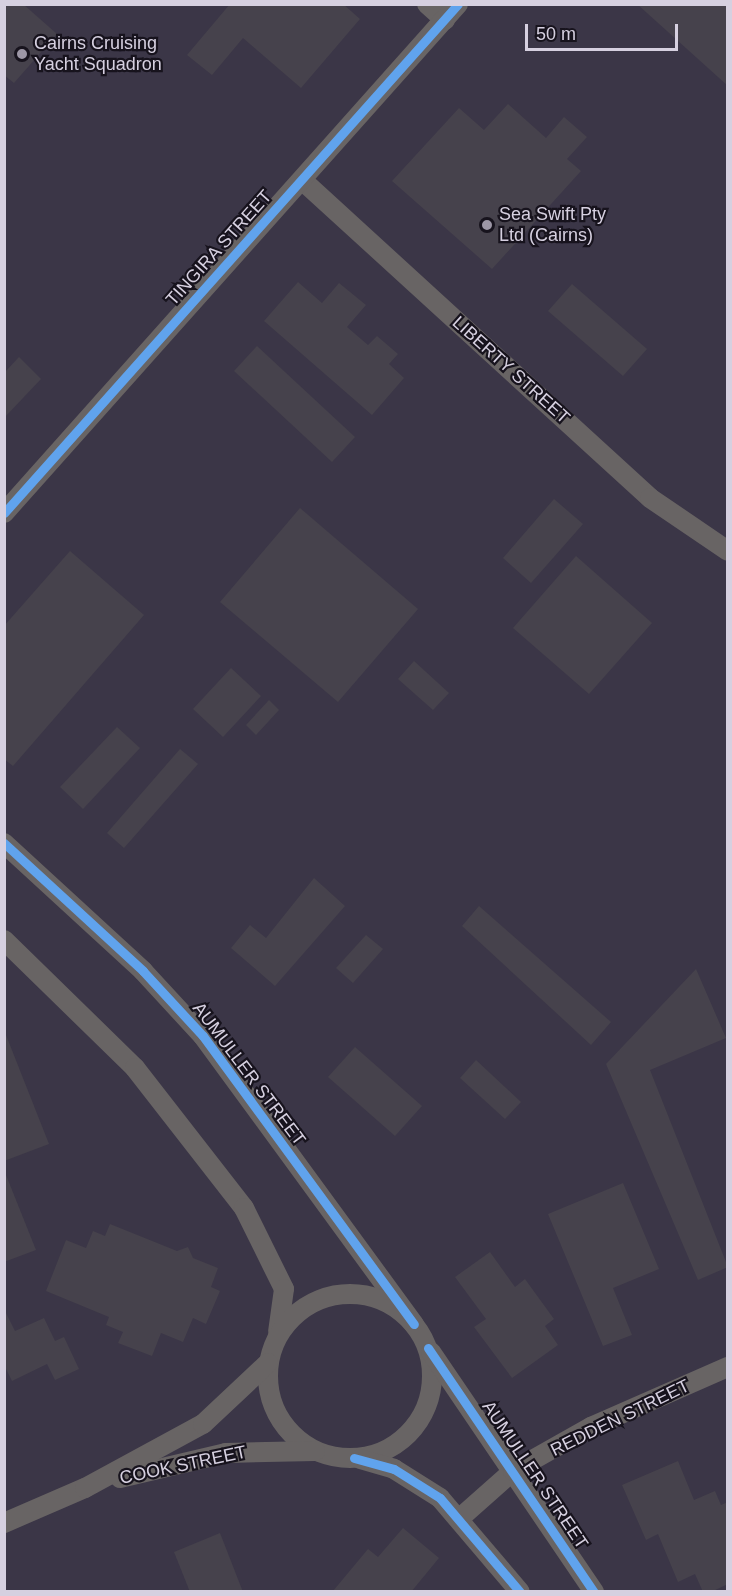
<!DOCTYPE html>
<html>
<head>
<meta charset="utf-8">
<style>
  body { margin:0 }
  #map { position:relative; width:732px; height:1596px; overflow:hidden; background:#322d39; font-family:Arial,sans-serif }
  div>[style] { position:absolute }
  .industrial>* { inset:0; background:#3b3647 }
  .building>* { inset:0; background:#46424c }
  .minor>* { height:20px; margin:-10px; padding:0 10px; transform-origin:10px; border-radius:10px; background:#686464 }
  .minor>.ring { margin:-10px; padding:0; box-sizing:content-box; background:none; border:20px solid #686464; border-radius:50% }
  .cycleway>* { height:9px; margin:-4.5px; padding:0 4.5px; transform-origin:4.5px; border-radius:4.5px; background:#60a3ed }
  .dots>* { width:16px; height:16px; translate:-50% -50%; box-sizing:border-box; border:3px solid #17131d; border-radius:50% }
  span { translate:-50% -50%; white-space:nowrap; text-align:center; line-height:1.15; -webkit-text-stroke:4.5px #17131d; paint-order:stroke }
  .poi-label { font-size:18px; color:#d6d0e0 }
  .left { translate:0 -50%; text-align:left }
  .street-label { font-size:18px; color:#d6d0e0 }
  .frame { position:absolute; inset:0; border:6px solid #d6d0e0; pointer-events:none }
  .scale { position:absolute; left:525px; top:24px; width:153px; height:27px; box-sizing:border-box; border:3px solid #d6d0e0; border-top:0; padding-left:8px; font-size:18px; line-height:21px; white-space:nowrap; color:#d6d0e0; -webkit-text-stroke:4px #17131d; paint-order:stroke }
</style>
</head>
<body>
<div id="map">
  <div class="industrial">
    <div style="clip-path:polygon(5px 5px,727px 5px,727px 1591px,5px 1591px)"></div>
  </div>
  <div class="building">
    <div style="clip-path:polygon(4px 4px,23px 4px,57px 34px,14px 83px,4px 75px)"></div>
    <div style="clip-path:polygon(230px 4px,343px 4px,360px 19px,301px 88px,243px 38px,212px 75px,187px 55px)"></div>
    <div style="clip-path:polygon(637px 4px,728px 4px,728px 86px)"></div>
    <div style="clip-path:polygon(508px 104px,546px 138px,564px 117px,587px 137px,567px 159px,581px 171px,492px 269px,392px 181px,459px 108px,484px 130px)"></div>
    <div style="clip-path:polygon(298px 282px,322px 303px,339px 283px,366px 305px,347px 327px,368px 345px,377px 336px,398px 354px,389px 364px,404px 378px,372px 415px,264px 321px)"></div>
    <div style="clip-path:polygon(572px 284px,647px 349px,623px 376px,548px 311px)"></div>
    <div style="clip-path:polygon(257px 346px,355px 437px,332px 462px,234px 371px)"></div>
    <div style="clip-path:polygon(19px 357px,41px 379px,5px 417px,5px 372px)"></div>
    <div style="clip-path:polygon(554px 499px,583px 524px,531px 583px,503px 558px)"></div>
    <div style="clip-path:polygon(300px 508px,418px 609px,338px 702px,220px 602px)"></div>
    <div style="clip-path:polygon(70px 551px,144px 615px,13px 766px,4px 759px,4px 626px)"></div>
    <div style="clip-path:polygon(576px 556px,652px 623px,589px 694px,513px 628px)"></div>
    <div style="clip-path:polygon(414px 661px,449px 693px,433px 710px,398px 679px)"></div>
    <div style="clip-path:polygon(231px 668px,261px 696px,223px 737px,193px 709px)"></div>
    <div style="clip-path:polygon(269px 700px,279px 710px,256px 735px,246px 725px)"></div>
    <div style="clip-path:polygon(117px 727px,140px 748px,83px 809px,60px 787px)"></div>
    <div style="clip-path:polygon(180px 749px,198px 764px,124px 848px,107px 833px)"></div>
    <div style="clip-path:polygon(314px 878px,345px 906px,275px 986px,231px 948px,250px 925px,266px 938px)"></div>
    <div style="clip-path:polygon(479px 906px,611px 1022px,591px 1045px,462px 926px)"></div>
    <div style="clip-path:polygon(366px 935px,383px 949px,353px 983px,336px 968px)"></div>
    <div style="clip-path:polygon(696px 969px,726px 1038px,650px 1070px,728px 1267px,698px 1280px,606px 1064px)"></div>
    <div style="clip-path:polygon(4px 1030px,49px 1144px,4px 1161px)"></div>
    <div style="clip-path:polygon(355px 1047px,422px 1106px,395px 1136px,328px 1077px)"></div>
    <div style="clip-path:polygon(476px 1060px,521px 1102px,505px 1119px,460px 1078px)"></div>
    <div style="clip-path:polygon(4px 1170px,36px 1250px,4px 1262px)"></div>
    <div style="clip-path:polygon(623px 1183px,659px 1269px,613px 1288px,632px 1335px,603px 1346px,548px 1214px)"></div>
    <div style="clip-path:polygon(110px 1224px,177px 1251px,188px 1247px,193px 1258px,218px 1268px,211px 1287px,220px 1291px,206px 1324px,193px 1318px,183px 1342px,161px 1333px,152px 1356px,118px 1343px,123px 1332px,106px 1325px,109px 1317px,46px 1291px,66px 1240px,86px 1248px,93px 1231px,105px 1236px)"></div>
    <div style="clip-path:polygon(490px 1252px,515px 1287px,525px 1279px,554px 1319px,545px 1326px,558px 1345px,512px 1378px,474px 1327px,486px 1319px,455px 1277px)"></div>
    <div style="clip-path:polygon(4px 1309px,15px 1331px,44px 1318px,55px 1341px,64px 1337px,79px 1369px,55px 1380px,47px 1364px,12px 1381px,4px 1365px)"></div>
    <div style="clip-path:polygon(678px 1461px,694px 1500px,715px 1491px,721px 1505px,728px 1502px,728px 1584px,711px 1592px,703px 1592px,695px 1574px,678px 1582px,658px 1534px,646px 1540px,622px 1485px)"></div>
    <div style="clip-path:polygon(403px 1528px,439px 1558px,411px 1592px,333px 1591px,368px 1549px,378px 1557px)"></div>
    <div style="clip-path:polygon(220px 1533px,243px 1592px,190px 1592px,174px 1552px)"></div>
  </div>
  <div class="minor">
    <div style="left:427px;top:4px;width:24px;rotate:42deg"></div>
    <div style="left:302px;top:180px;width:471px;rotate:42.4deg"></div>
    <div style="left:650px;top:498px;width:94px;rotate:34.2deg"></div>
    <div style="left:4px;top:513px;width:682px;rotate:-48.27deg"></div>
    <div style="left:4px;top:843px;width:189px;rotate:42.6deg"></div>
    <div style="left:143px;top:971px;width:88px;rotate:47.3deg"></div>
    <div style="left:203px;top:1036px;width:357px;rotate:53.8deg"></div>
    <div style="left:4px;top:940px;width:183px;rotate:44.3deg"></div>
    <div style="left:135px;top:1068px;width:177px;rotate:52.1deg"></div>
    <div style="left:244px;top:1208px;width:90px;rotate:63.7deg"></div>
    <div style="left:284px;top:1289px;width:43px;rotate:97.9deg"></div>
    <div class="ring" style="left:268px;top:1294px;width:144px;height:144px"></div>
    <div style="left:431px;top:1352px;width:290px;rotate:55.8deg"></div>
    <div style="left:360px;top:1459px;width:35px;rotate:16deg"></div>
    <div style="left:394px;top:1469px;width:54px;rotate:32.2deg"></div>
    <div style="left:440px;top:1498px;width:123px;rotate:49.6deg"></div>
    <div style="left:120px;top:1478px;width:109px;rotate:-13.3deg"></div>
    <div style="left:226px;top:1453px;width:89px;rotate:-1.3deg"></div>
    <div style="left:460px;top:1518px;width:71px;rotate:-41.6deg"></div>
    <div style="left:513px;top:1471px;width:90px;rotate:-29.4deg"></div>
    <div style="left:591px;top:1427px;width:150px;rotate:-23.7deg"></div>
    <div style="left:4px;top:1523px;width:88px;rotate:-23.4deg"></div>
    <div style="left:85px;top:1488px;width:134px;rotate:-28.5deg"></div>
    <div style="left:203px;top:1424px;width:89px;rotate:-43.2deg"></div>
  </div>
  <div class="cycleway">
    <div style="left:4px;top:513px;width:682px;rotate:-48.27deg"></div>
    <div style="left:4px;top:843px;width:189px;rotate:42.6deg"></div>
    <div style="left:143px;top:971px;width:88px;rotate:47.3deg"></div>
    <div style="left:203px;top:1036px;width:357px;rotate:53.8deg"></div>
    <div style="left:428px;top:1348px;width:295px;rotate:55.8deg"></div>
    <div style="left:354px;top:1458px;width:41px;rotate:15.4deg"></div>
    <div style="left:394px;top:1469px;width:54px;rotate:32.2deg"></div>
    <div style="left:440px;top:1498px;width:123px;rotate:49.6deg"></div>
  </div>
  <div class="dots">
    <div style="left:22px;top:54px;background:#9d97a6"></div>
    <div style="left:487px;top:225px;background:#9d97a6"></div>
  </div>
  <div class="poi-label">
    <span class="left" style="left:34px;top:54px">Cairns Cruising<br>Yacht Squadron</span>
    <span class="left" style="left:499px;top:225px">Sea Swift Pty<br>Ltd (Cairns)</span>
  </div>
  <div class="street-label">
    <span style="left:219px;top:248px;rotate:-48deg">TINGIRA STREET</span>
    <span style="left:511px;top:370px;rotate:42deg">LIBERTY STREET</span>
    <span style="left:249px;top:1074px;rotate:53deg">AUMULLER STREET</span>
    <span style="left:620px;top:1418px;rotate:-26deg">REDDEN STREET</span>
    <span style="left:183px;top:1465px;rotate:-12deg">COOK STREET</span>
    <span style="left:535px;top:1475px;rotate:56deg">AUMULLER STREET</span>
  </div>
  <div class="frame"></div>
  <div class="scale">50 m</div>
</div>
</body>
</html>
